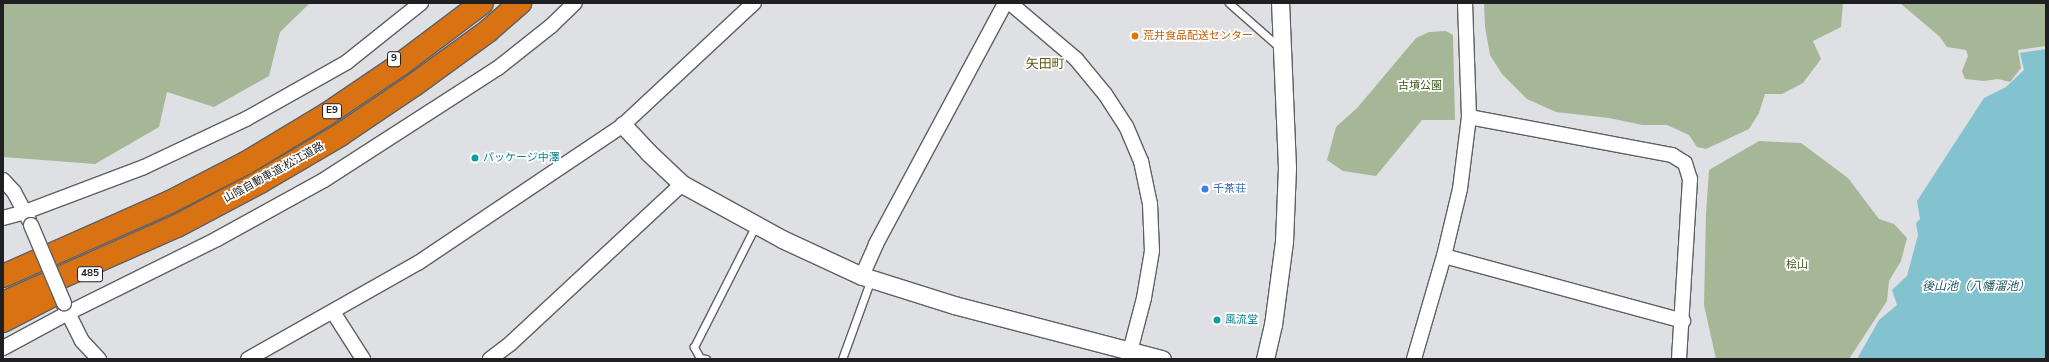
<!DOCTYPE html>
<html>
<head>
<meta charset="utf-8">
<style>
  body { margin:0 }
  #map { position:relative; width:2049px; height:362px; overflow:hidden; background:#dfe0e4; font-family:"Nunito Sans","Noto Sans JP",sans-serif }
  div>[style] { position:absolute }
  .green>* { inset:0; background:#a5b797 }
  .water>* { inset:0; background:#82c3cf }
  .roads { filter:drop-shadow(1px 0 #5f6063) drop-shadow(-1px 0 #5f6063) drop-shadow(0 1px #5f6063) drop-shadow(0 -1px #5f6063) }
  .service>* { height:7px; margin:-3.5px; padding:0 3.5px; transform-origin:3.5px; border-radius:3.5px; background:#fff }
  .minor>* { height:14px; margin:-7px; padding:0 7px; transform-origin:7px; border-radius:7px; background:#fff }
  .tertiary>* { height:17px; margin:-8.5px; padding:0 8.5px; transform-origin:8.5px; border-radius:8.5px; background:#fff }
  .motorway>* { height:22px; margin:-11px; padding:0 11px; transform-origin:11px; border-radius:11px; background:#d97213 }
  .bridges { filter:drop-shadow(1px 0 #5f6063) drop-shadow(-1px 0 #5f6063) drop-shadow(0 1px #5f6063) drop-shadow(0 -1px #5f6063) }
  .minor-bridge>* { height:14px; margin:-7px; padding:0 7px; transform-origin:7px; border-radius:7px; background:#fff }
  .dots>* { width:11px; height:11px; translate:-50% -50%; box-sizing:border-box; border:2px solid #fff; border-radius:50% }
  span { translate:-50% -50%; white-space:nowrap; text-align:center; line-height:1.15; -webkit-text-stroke:3.5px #fff; paint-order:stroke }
  .shield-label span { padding:1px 3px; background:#fff; border:1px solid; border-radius:3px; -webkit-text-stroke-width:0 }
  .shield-label { font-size:10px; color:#202022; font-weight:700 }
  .food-label { font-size:11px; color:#c56008 }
  .left { translate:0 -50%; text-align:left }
  .park-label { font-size:11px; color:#385818 }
  .culture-label { font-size:11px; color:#0d838f }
  .street-label { font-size:11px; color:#202022 }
  .shop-label { font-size:11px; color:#366cbe }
  .water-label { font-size:12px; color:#1e555f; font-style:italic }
  .quarter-label { font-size:13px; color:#61581b }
  .frame { position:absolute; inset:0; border:4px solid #202022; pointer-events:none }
</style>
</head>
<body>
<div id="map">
  <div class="green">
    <div style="clip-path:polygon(3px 3px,310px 3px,280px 32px,269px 76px,214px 107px,167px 92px,159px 127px,95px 164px,3px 157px)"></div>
    <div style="clip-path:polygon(1484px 3px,1843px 3px,1841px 27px,1813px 41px,1821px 59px,1803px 83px,1782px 94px,1765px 94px,1759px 113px,1749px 129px,1706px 149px,1697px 147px,1689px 135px,1667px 125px,1642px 125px,1609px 118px,1556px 112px,1527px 99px,1502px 74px,1490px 55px,1485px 27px)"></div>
    <div style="clip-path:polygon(1900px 3px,2046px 3px,2046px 46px,2018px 50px,2021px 68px,2010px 82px,1998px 79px,1984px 81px,1965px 79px,1962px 71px,1968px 56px,1966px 50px,1947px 47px,1940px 37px)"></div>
    <div style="clip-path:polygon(1446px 31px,1453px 35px,1455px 120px,1422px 120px,1376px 176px,1343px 171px,1327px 160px,1336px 127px,1358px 107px,1416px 38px,1429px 32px)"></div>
    <div style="clip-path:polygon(1759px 141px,1801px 143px,1848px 178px,1879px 219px,1894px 224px,1907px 238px,1901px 261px,1889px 281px,1887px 301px,1849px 359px,1716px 359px,1704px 305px,1706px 214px,1709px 170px)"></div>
  </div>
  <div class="water">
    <div style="clip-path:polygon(2046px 49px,2046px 359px,1857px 359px,1879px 320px,1897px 305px,1892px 290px,1907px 276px,1918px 235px,1916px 223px,1920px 219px,1917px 201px,1984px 98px,2006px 87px,2024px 70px,2020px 53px)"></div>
  </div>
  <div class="roads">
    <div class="service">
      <div style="left:1229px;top:3px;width:67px;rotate:41.3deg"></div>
      <div style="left:706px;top:359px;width:6px;rotate:-171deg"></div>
      <div style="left:700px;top:358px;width:13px;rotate:-119deg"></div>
      <div style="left:694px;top:347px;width:137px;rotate:-63.1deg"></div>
      <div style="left:842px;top:359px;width:85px;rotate:-70.1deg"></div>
    </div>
    <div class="minor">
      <div style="left:1010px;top:3px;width:87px;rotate:40.3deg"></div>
      <div style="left:1076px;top:59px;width:45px;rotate:50.4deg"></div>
      <div style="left:1105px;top:94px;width:38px;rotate:57deg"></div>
      <div style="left:1126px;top:126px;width:38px;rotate:67deg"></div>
      <div style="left:1141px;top:161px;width:44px;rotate:78.2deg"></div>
      <div style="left:1150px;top:204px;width:47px;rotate:87.6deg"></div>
      <div style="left:1152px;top:251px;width:48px;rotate:99.7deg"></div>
      <div style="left:1144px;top:298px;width:63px;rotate:104.7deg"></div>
      <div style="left:1469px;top:117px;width:207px;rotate:10.6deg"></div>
      <div style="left:1672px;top:155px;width:15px;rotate:32deg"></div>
      <div style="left:1685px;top:163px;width:17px;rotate:73deg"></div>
      <div style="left:1690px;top:179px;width:180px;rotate:93.5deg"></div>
      <div style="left:3px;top:180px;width:16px;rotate:47deg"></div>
      <div style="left:14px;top:192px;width:32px;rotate:62deg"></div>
      <div style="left:3px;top:218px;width:23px;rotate:-15deg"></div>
      <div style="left:25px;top:212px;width:127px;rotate:-20.7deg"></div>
      <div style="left:144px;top:167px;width:113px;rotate:-25.2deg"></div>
      <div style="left:246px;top:119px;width:116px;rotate:-29.4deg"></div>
      <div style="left:347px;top:62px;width:95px;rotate:-38.6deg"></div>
      <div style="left:1444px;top:256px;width:248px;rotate:15.2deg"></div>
      <div style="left:862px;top:276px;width:35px;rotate:-66deg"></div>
      <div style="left:876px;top:244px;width:273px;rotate:-61.8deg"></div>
      <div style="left:64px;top:305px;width:40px;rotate:63.4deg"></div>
      <div style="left:82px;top:341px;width:25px;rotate:47deg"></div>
      <div style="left:333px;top:312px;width:56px;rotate:57.4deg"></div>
      <div style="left:3px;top:348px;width:74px;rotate:-28.3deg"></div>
      <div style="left:68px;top:313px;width:166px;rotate:-26.4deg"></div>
      <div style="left:217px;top:239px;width:122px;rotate:-28.9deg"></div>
      <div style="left:324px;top:180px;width:207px;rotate:-32.8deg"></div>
      <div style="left:498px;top:68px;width:68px;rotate:-38.4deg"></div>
      <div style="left:551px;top:26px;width:33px;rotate:-44deg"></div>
      <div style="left:248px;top:359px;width:195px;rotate:-29.5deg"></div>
      <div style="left:418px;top:263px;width:247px;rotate:-33.9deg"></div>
      <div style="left:623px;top:125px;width:179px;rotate:-43deg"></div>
      <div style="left:490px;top:359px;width:26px;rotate:-37deg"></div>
      <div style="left:511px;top:343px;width:233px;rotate:-42.9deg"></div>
      <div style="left:1414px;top:359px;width:107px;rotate:-73.8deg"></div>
      <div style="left:1444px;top:256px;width:69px;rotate:-76.6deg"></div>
      <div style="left:1460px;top:189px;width:73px;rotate:-82.9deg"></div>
      <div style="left:1469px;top:117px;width:114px;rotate:-92deg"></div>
    </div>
    <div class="tertiary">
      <div style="left:623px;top:125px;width:37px;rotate:47deg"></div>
      <div style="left:648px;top:152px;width:47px;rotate:43.3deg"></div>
      <div style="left:682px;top:184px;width:114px;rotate:28.8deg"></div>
      <div style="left:782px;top:239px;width:88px;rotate:24.8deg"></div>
      <div style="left:862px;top:276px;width:96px;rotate:17.5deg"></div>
      <div style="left:954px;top:305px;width:215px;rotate:14.6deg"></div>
      <div style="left:1265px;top:359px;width:35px;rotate:-77deg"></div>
      <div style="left:1273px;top:325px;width:84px;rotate:-82.5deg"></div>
      <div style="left:1284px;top:242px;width:74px;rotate:-87.7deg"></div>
      <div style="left:1287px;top:168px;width:165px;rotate:-92.4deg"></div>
    </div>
    <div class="motorway">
      <div style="left:3px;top:276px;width:183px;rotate:-23.9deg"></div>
      <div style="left:170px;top:202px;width:85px;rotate:-27.2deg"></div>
      <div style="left:246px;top:163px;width:95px;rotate:-31.2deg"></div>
      <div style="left:327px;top:114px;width:89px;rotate:-34deg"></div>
      <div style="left:401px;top:64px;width:101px;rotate:-37deg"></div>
      <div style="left:3px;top:303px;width:190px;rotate:-23.9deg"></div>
      <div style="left:177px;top:226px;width:94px;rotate:-27.9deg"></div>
      <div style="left:260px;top:182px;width:93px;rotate:-30.4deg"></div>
      <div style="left:340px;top:135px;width:89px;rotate:-34deg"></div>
      <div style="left:414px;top:85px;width:92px;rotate:-36.1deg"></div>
      <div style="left:488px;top:31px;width:43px;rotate:-41.2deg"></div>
      <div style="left:3px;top:321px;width:56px;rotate:-27.5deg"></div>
    </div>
  </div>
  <div class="bridges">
    <div class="minor-bridge">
      <div style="left:31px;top:225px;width:85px;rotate:67.1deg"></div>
    </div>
  </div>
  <div class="dots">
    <div style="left:1135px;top:36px;background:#e8710a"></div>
    <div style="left:475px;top:158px;background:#0f9aa8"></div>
    <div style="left:1205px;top:189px;background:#3f7fe0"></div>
    <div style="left:1217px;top:320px;background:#0f9aa8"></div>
  </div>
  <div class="shield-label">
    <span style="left:394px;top:59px">9</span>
    <span style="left:332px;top:111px">E9</span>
    <span style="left:90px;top:274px">485</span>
  </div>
  <div class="food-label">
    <span class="left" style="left:1143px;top:36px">荒井食品配送センター</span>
  </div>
  <div class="park-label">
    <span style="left:1420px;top:86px">古墳公園</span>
    <span style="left:1797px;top:265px">桧山</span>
  </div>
  <div class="culture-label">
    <span class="left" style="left:483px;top:158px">パッケージ中澤</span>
    <span class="left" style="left:1225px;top:320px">風流堂</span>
  </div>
  <div class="street-label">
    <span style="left:274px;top:173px;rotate:-29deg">山陰自動車道;松江道路</span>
  </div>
  <div class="shop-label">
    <span class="left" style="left:1213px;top:189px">千茶荘</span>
  </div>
  <div class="water-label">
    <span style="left:1976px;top:287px">後山池（八幡溜池）</span>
  </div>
  <div class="quarter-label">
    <span style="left:1045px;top:64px">矢田町</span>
  </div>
  <div class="frame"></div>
</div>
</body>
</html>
